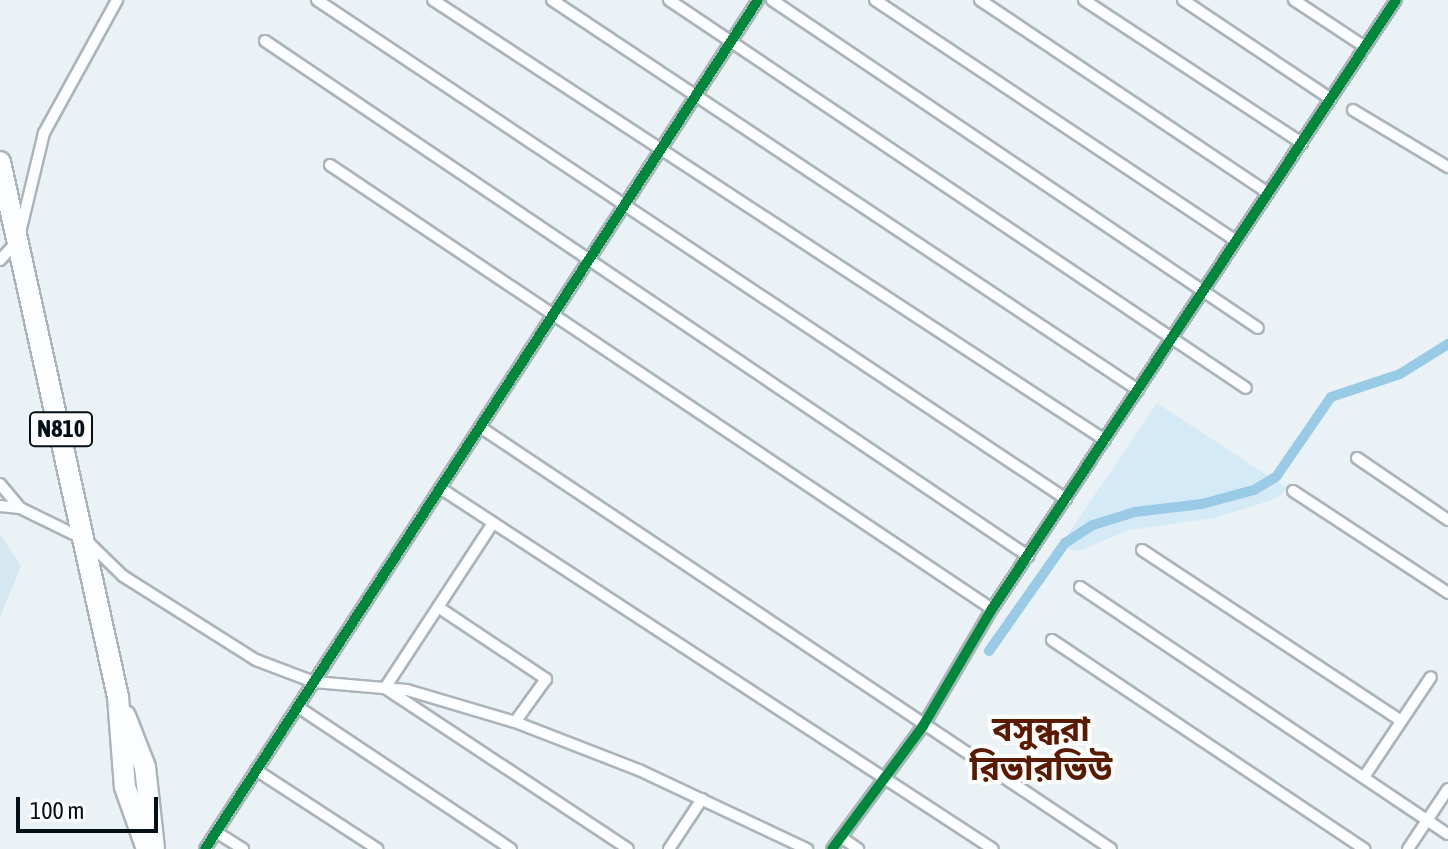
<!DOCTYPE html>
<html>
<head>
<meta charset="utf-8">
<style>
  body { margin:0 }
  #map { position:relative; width:1448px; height:849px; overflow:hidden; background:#eaf2f6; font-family:"Asap Condensed","Noto Sans Bengali",sans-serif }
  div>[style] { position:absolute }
  .built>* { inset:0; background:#d5e7f1 }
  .green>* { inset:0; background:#d4eaf7 }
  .canal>* { height:10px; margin:-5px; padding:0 5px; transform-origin:5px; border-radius:5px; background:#99cbe7 }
  .roads { filter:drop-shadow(2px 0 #abb4ba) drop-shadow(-2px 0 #abb4ba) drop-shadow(0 2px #abb4ba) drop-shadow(0 -2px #abb4ba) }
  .street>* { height:10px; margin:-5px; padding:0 5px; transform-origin:5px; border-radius:5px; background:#fcfdfe }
  .highway>* { height:20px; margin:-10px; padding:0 10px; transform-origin:10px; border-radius:10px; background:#fcfdfe }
  .cycleway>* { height:10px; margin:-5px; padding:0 5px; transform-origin:5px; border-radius:5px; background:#00873e }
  span { translate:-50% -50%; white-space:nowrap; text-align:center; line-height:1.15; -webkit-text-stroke:8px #fdfdfd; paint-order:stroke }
  .shield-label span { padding:2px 6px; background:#fdfdfd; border:2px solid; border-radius:6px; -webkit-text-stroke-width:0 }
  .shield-label { font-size:24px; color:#040f16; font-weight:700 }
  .district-label { font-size:34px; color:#591a00; font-weight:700 }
  .scale { position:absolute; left:16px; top:797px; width:142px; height:36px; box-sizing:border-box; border:4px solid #040f16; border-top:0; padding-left:10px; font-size:24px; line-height:28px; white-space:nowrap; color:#040f16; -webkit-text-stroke:6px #fdfdfd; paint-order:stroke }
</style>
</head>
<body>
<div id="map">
  <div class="built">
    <div style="clip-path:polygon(0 534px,21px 566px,0 617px)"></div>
  </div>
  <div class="green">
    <div style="clip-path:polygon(1157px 403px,1288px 489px,1275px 499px,1214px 518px,1130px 530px,1078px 551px,1069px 549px,1069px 533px)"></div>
  </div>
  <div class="canal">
    <div style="left:989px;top:651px;width:132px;rotate:-54.9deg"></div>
    <div style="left:1065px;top:543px;width:33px;rotate:-33deg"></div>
    <div style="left:1093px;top:525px;width:44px;rotate:-17.2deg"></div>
    <div style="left:1135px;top:512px;width:67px;rotate:-6.8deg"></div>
    <div style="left:1202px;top:504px;width:54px;rotate:-15.1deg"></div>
    <div style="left:1254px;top:490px;width:26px;rotate:-31deg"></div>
    <div style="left:1276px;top:477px;width:97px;rotate:-55.5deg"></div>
    <div style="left:1331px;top:397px;width:73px;rotate:-18.4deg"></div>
    <div style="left:1400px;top:374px;width:57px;rotate:-32deg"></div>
  </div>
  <div class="roads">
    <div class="street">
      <div style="left:317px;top:0;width:900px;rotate:33.67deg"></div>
      <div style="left:433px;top:0;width:803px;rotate:33.22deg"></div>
      <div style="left:552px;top:0;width:704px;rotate:33.64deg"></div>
      <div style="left:669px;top:0;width:695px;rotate:33.92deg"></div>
      <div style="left:772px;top:0;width:586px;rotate:34.02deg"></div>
      <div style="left:875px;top:0;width:434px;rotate:33.7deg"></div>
      <div style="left:980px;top:0;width:347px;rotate:33.8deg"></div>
      <div style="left:1084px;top:0;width:261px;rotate:33.3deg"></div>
      <div style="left:1183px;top:0;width:178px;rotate:33.8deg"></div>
      <div style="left:1294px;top:0;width:85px;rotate:33.5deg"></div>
      <div style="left:265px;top:41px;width:921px;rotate:34.02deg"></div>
      <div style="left:1353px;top:110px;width:111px;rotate:31deg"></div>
      <div style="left:330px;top:165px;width:797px;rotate:33.85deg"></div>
      <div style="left:0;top:260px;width:26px;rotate:-47deg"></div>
      <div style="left:18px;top:241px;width:111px;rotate:-76.5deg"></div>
      <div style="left:44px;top:133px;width:152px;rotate:-61.2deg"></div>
      <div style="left:480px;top:427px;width:759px;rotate:33.77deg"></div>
      <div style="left:1357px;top:458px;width:110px;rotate:34.3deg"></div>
      <div style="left:0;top:484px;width:31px;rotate:50deg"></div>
      <div style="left:20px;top:508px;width:73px;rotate:25.9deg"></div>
      <div style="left:86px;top:540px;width:52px;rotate:44.2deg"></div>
      <div style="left:123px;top:576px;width:157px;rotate:32.3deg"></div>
      <div style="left:256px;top:660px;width:62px;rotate:20.8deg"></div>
      <div style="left:314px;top:682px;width:93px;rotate:4.9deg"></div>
      <div style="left:407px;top:690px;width:113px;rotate:16.5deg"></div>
      <div style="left:515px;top:722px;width:133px;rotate:21.2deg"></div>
      <div style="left:639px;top:770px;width:186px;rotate:25.2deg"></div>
      <div style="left:440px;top:488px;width:660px;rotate:33.14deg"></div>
      <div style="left:1293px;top:491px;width:186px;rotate:33.3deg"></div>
      <div style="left:0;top:506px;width:20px;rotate:6deg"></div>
      <div style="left:493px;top:523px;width:197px;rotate:123.2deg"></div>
      <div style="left:385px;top:688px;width:291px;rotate:33.5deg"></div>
      <div style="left:1142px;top:550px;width:310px;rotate:33.4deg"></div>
      <div style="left:1080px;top:587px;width:443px;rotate:33.9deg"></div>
      <div style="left:438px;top:607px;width:130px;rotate:33.7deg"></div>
      <div style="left:546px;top:679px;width:53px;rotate:125.8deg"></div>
      <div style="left:1052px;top:640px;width:376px;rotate:33.8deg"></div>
      <div style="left:298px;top:707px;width:256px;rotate:33.7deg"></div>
      <div style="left:256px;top:770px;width:145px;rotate:33.1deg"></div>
      <div style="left:1364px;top:777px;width:120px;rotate:-56.2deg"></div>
      <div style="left:216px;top:832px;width:32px;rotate:32deg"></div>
      <div style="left:841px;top:837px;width:21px;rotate:35deg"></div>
      <div style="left:205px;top:849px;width:1013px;rotate:-56.92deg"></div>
      <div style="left:669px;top:849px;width:60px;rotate:-56.6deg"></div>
      <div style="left:832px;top:849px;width:153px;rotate:-53.5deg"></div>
      <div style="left:923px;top:726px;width:136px;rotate:-59.5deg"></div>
      <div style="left:992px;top:609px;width:731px;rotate:-56.44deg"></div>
      <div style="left:1408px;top:849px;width:72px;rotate:-56.3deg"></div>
    </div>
    <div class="highway">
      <div style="left:0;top:162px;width:548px;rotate:77.56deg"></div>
      <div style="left:118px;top:697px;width:90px;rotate:85.6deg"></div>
      <div style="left:125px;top:787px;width:66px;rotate:70.5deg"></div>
      <div style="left:125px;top:716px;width:55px;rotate:68.6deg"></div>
      <div style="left:145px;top:767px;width:82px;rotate:83.7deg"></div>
    </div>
  </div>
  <div class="cycleway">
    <div style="left:205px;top:849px;width:1013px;rotate:-56.92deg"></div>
    <div style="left:832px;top:849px;width:153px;rotate:-53.5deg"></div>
    <div style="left:923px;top:726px;width:136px;rotate:-59.5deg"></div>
    <div style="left:992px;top:609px;width:731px;rotate:-56.44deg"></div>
  </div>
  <div class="shield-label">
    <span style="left:61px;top:429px">N810</span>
  </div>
  <div class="district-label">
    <span style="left:1041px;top:748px">বসুন্ধরা<br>রিভারভিউ</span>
  </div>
  <div class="scale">100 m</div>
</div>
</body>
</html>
